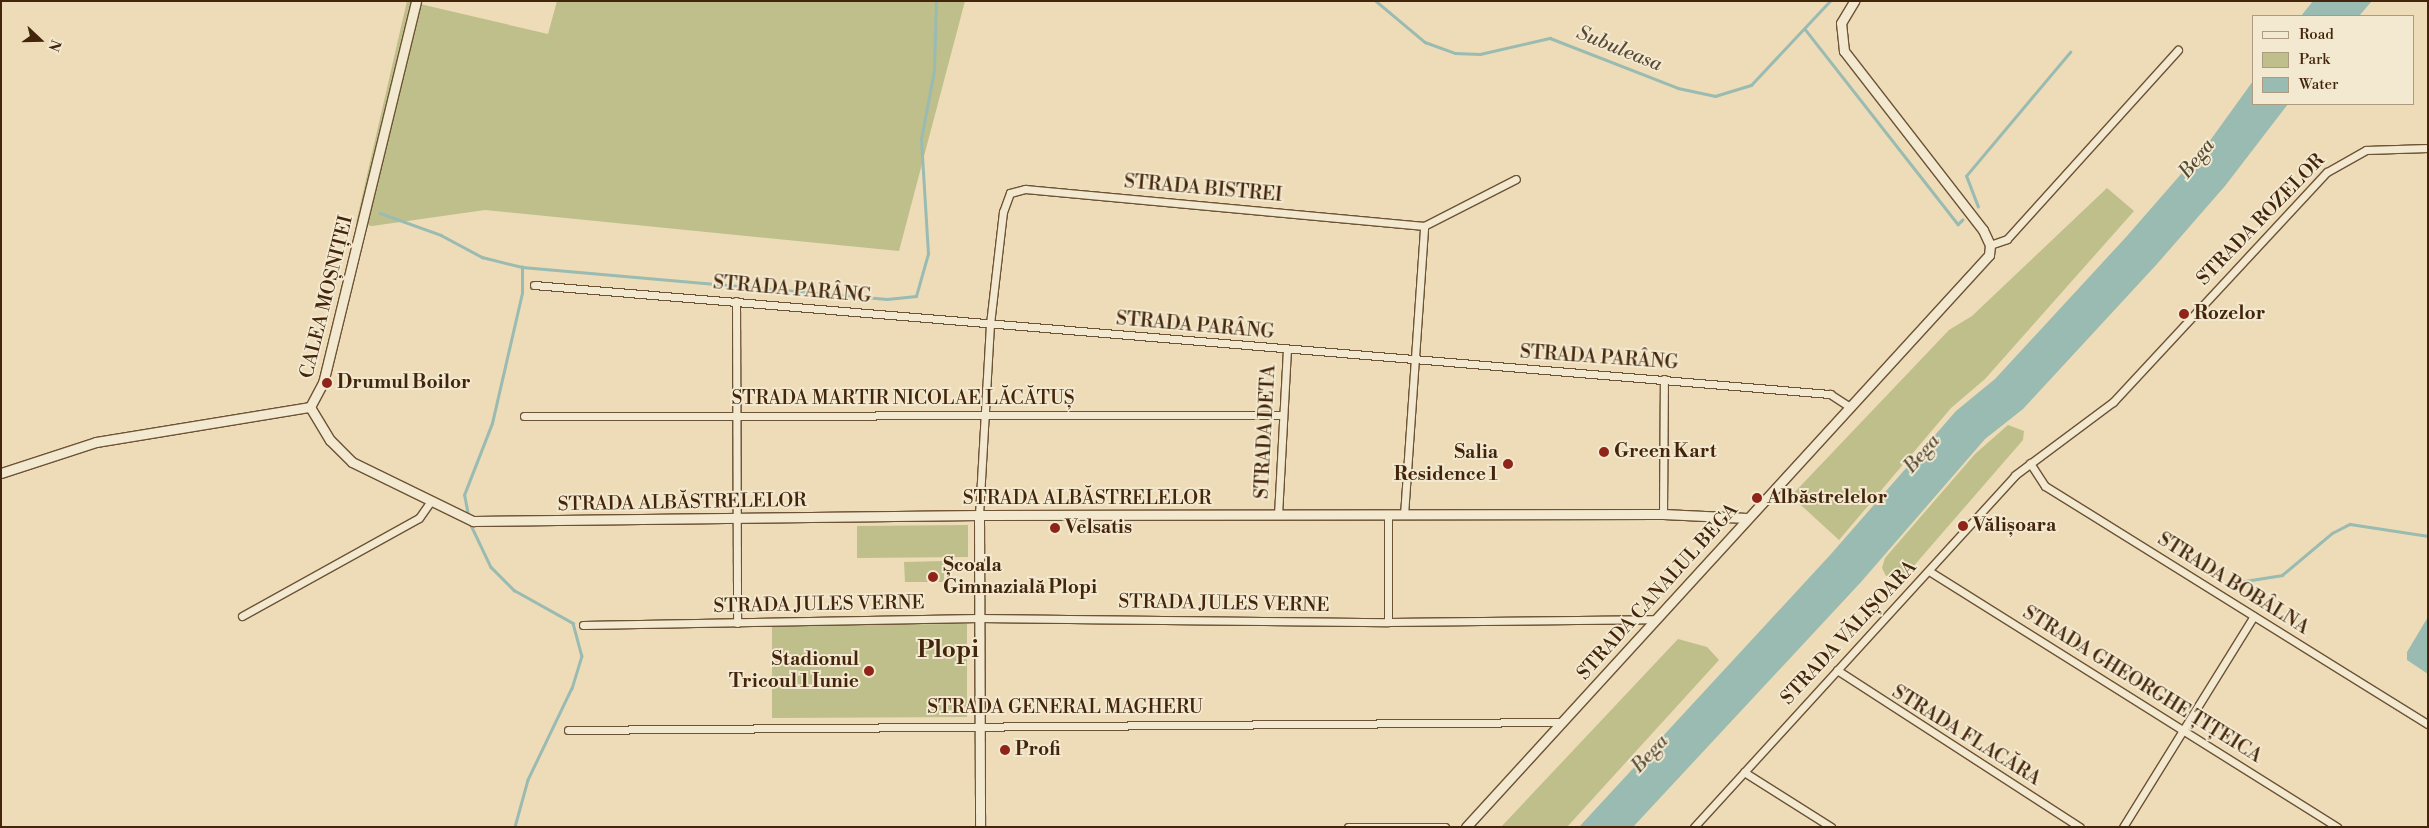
<!DOCTYPE html>
<html>
<head>
<meta charset="utf-8">
<style>
  body { margin:0 }
  #map { position:relative; width:2429px; height:828px; overflow:hidden; background:#eddcb7; font-family:"Libre Bodoni",serif }
  div>[style] { position:absolute }
  .green>* { inset:0; background:#bebf8a }
  .water>* { inset:0; background:#99bbb2 }
  .stream>* { height:2.5px; margin:-1.25px; padding:0 1.25px; transform-origin:1.25px; border-radius:1.25px; background:#99bbb2 }
  .roads { filter:drop-shadow(1px 0 #6d5335) drop-shadow(-1px 0 #6d5335) drop-shadow(0 1px #6d5335) drop-shadow(0 -1px #6d5335) }
  .minor>* { height:7px; margin:-3.5px; padding:0 3.5px; transform-origin:3.5px; border-radius:3.5px; background:#f3e8d0 }
  .tertiary>* { height:9px; margin:-4.5px; padding:0 4.5px; transform-origin:4.5px; border-radius:4.5px; background:#f3e8d0 }
  .dots>* { width:14px; height:14px; translate:-50% -50%; box-sizing:border-box; border:2px solid #f3e8d0; border-radius:50% }
  span { translate:-50% -50%; white-space:nowrap; text-align:center; line-height:1.15; -webkit-text-stroke:4px #f3e8d0; paint-order:stroke }
  .street-label { font-size:19px; color:#42250a }
  .poi-label { font-size:19px; color:#42250a; font-weight:700 }
  .left { translate:0 -50%; text-align:left }
  .right { translate:-100% -50%; text-align:right }
  .water-label { font-size:20px; color:#584a34; font-style:italic }
  .district-label { font-size:24px; color:#42250a; font-weight:700 }
  .frame { position:absolute; inset:0; border:2px solid #42250a; pointer-events:none }
  .legend { position:absolute; left:2252px; top:15px; width:162px; height:90px; box-sizing:border-box; background:#f3e8d0; border:1px solid #ac9a81; margin:0; padding:6px 9px; list-style:none; font-size:15px; color:#42250a }
  .legend li { display:flex; align-items:center; gap:10px; height:25px }
  .legend b { width:25px; border:1px solid #ac9a81 }
  .north { position:absolute; left:15px; top:15px; width:50px; height:50px; -webkit-text-stroke:4px #f3e8d0; paint-order:stroke; rotate:111deg; font-size:14px; font-weight:700; line-height:20px; text-align:center; color:#42250a }
  .north::after { content:''; display:block; margin:auto; width:18px; height:22px; background:#42250a; clip-path:polygon(50% 0,100% 100%,50% 72%,0 100%) }
</style>
</head>
<body>
<div id="map">
  <div class="green">
    <div style="clip-path:polygon(407px 1px,548px 34px,557px 1px,965px 1px,899px 251px,485px 210px,372px 226px,356px 223px)"></div>
    <div style="clip-path:polygon(2107px 188px,2134px 211px,1985px 379px,1951px 408px,1839px 540px,1791px 496px,1949px 330px,1972px 316px)"></div>
    <div style="clip-path:polygon(2008px 425px,2024px 431px,2023px 440px,1905px 576px,1886px 576px,1882px 568px,1885px 558px,1975px 454px)"></div>
    <div style="clip-path:polygon(968px 525px,968px 557px,857px 558px,857px 526px)"></div>
    <div style="clip-path:polygon(944px 561px,944px 582px,905px 582px,904px 562px)"></div>
    <div style="clip-path:polygon(967px 624px,967px 717px,772px 718px,772px 625px)"></div>
    <div style="clip-path:polygon(1678px 639px,1707px 647px,1719px 660px,1567px 827px,1501px 827px)"></div>
  </div>
  <div class="water">
    <div style="clip-path:polygon(2313px 1px,2372px 1px,2359px 16px,2301px 16px)"></div>
    <div style="clip-path:polygon(2253px 81px,2253px 104px,2288px 104px,2225px 186px,2157px 264px,2023px 409px,1985px 439px,1861px 582px,1633px 827px,1579px 827px,1831px 554px,1956px 411px,1995px 379px,2127px 236px,2209px 142px)"></div>
    <div style="clip-path:polygon(2428px 617px,2428px 674px,2407px 660px,2407px 652px)"></div>
  </div>
  <div class="stream">
    <div style="left:1376px;top:1px;width:64px;rotate:39.9deg"></div>
    <div style="left:1425px;top:42px;width:32px;rotate:20deg"></div>
    <div style="left:1455px;top:53px;width:25px;rotate:2deg"></div>
    <div style="left:1480px;top:54px;width:72px;rotate:-12.9deg"></div>
    <div style="left:1550px;top:38px;width:137px;rotate:21.3deg"></div>
    <div style="left:1678px;top:88px;width:38px;rotate:12deg"></div>
    <div style="left:1715px;top:96px;width:38px;rotate:-17deg"></div>
    <div style="left:1751px;top:85px;width:115px;rotate:-46.8deg"></div>
    <div style="left:1805px;top:29px;width:248px;rotate:51.9deg"></div>
    <div style="left:1958px;top:224px;width:6px;rotate:-45deg"></div>
    <div style="left:1978px;top:207px;width:33px;rotate:-111deg"></div>
    <div style="left:1966px;top:176px;width:162px;rotate:-50deg"></div>
    <div style="left:380px;top:213px;width:65px;rotate:19.8deg"></div>
    <div style="left:441px;top:235px;width:47px;rotate:28.2deg"></div>
    <div style="left:482px;top:257px;width:41px;rotate:14deg"></div>
    <div style="left:522px;top:267px;width:366px;rotate:5deg"></div>
    <div style="left:887px;top:299px;width:29px;rotate:-6deg"></div>
    <div style="left:916px;top:296px;width:44px;rotate:-74.1deg"></div>
    <div style="left:928px;top:254px;width:115px;rotate:-93.5deg"></div>
    <div style="left:921px;top:139px;width:69px;rotate:-79.2deg"></div>
    <div style="left:934px;top:71px;width:70px;rotate:-88.4deg"></div>
    <div style="left:468px;top:515px;width:20px;rotate:-101deg"></div>
    <div style="left:464px;top:495px;width:77px;rotate:-68.7deg"></div>
    <div style="left:492px;top:423px;width:133px;rotate:-77deg"></div>
    <div style="left:522px;top:293px;width:26px;rotate:-90deg"></div>
    <div style="left:470px;top:523px;width:49px;rotate:64.5deg"></div>
    <div style="left:491px;top:567px;width:33px;rotate:45deg"></div>
    <div style="left:514px;top:590px;width:68px;rotate:29.2deg"></div>
    <div style="left:573px;top:623px;width:34px;rotate:75deg"></div>
    <div style="left:582px;top:656px;width:34px;rotate:107deg"></div>
    <div style="left:572px;top:688px;width:102px;rotate:115.6deg"></div>
    <div style="left:528px;top:780px;width:49px;rotate:105.5deg"></div>
    <div style="left:2226px;top:584px;width:57px;rotate:-9.1deg"></div>
    <div style="left:2282px;top:575px;width:65px;rotate:-40deg"></div>
    <div style="left:2332px;top:533px;width:20px;rotate:-27deg"></div>
    <div style="left:2350px;top:524px;width:79px;rotate:8.7deg"></div>
  </div>
  <div class="roads">
    <div class="minor">
      <div style="left:1990px;top:245px;width:18px;rotate:-19deg"></div>
      <div style="left:2007px;top:239px;width:255px;rotate:-47.9deg"></div>
      <div style="left:534px;top:285px;width:1301px;rotate:4.81deg"></div>
      <div style="left:1830px;top:394px;width:24px;rotate:33deg"></div>
      <div style="left:736px;top:301px;width:322px;rotate:89.8deg"></div>
      <div style="left:524px;top:416px;width:758px;rotate:-0.08deg"></div>
      <div style="left:2030px;top:463px;width:27px;rotate:57deg"></div>
      <div style="left:2045px;top:486px;width:451px;rotate:31.9deg"></div>
      <div style="left:1663px;top:514px;width:135px;rotate:-89.6deg"></div>
      <div style="left:979px;top:515px;width:191px;rotate:-86.7deg"></div>
      <div style="left:990px;top:324px;width:113px;rotate:-83.4deg"></div>
      <div style="left:1003px;top:212px;width:20px;rotate:-70deg"></div>
      <div style="left:1010px;top:193px;width:16px;rotate:-15deg"></div>
      <div style="left:1025px;top:189px;width:401px;rotate:5.3deg"></div>
      <div style="left:1424px;top:226px;width:103px;rotate:-27.1deg"></div>
      <div style="left:1278px;top:515px;width:165px;rotate:-86.9deg"></div>
      <div style="left:1404px;top:515px;width:290px;rotate:-86deg"></div>
      <div style="left:1929px;top:571px;width:482px;rotate:32.1deg"></div>
      <div style="left:242px;top:616px;width:202px;rotate:-29deg"></div>
      <div style="left:419px;top:518px;width:21px;rotate:-55deg"></div>
      <div style="left:1388px;top:622px;width:107px;rotate:-90deg"></div>
      <div style="left:583px;top:625px;width:396px;rotate:-1deg"></div>
      <div style="left:979px;top:618px;width:409px;rotate:0.6deg"></div>
      <div style="left:1388px;top:622px;width:267px;rotate:-0.6deg"></div>
      <div style="left:1837px;top:670px;width:289px;rotate:32.9deg"></div>
      <div style="left:568px;top:730px;width:993px;rotate:-0.46deg"></div>
      <div style="left:1744px;top:772px;width:103px;rotate:32.3deg"></div>
      <div style="left:1348px;top:827px;width:97px"></div>
      <div style="left:1694px;top:827px;width:476px;rotate:-47.6deg"></div>
      <div style="left:2015px;top:475px;width:122px;rotate:-36.7deg"></div>
      <div style="left:2113px;top:402px;width:314px;rotate:-47.1deg"></div>
      <div style="left:2327px;top:172px;width:45px;rotate:-29.4deg"></div>
      <div style="left:2366px;top:150px;width:62px;rotate:-1.8deg"></div>
      <div style="left:2123px;top:827px;width:248px;rotate:-58.2deg"></div>
    </div>
    <div class="tertiary">
      <div style="left:310px;top:407px;width:39px;rotate:59deg"></div>
      <div style="left:330px;top:440px;width:31px;rotate:45deg"></div>
      <div style="left:352px;top:462px;width:135px;rotate:26deg"></div>
      <div style="left:473px;top:521px;width:506px;rotate:-0.68deg"></div>
      <div style="left:979px;top:515px;width:684px;rotate:-0.08deg"></div>
      <div style="left:1663px;top:514px;width:84px;rotate:2.7deg"></div>
      <div style="left:1px;top:473px;width:100px;rotate:-18.1deg"></div>
      <div style="left:96px;top:442px;width:217px;rotate:-9.3deg"></div>
      <div style="left:310px;top:407px;width:27px;rotate:-62deg"></div>
      <div style="left:323px;top:383px;width:393px;rotate:-76.3deg"></div>
      <div style="left:979px;top:515px;width:312px;rotate:89.8deg"></div>
      <div style="left:1466px;top:827px;width:775px;rotate:-47.56deg"></div>
      <div style="left:1989px;top:255px;width:10px;rotate:-84deg"></div>
      <div style="left:1990px;top:245px;width:17px;rotate:-115deg"></div>
      <div style="left:1983px;top:230px;width:227px;rotate:-127.8deg"></div>
      <div style="left:1844px;top:51px;width:28px;rotate:-96deg"></div>
      <div style="left:1841px;top:23px;width:26px;rotate:-59deg"></div>
    </div>
  </div>
  <div class="dots">
    <div style="left:2184px;top:314px;background:#8f2418"></div>
    <div style="left:327px;top:383px;background:#8f2418"></div>
    <div style="left:1604px;top:452px;background:#8f2418"></div>
    <div style="left:1508px;top:464px;background:#8f2418"></div>
    <div style="left:1757px;top:498px;background:#8f2418"></div>
    <div style="left:1963px;top:526px;background:#8f2418"></div>
    <div style="left:1055px;top:528px;background:#8f2418"></div>
    <div style="left:933px;top:577px;background:#8f2418"></div>
    <div style="left:869px;top:671px;background:#8f2418"></div>
    <div style="left:1005px;top:750px;background:#8f2418"></div>
  </div>
  <div class="street-label">
    <span style="left:1203px;top:189px;rotate:5deg">STRADA BISTREI</span>
    <span style="left:2261px;top:220px;rotate:-46deg">STRADA ROZELOR</span>
    <span style="left:792px;top:290px;rotate:5deg">STRADA PARÂNG</span>
    <span style="left:327px;top:297px;rotate:-76deg">CALEA MOȘNIȚEI</span>
    <span style="left:1195px;top:326px;rotate:5deg">STRADA PARÂNG</span>
    <span style="left:1599px;top:358px;rotate:4deg">STRADA PARÂNG</span>
    <span style="left:903px;top:399px">STRADA MARTIR NICOLAE LĂCĂTUȘ</span>
    <span style="left:1266px;top:432px;rotate:-87deg">STRADA DETA</span>
    <span style="left:1087px;top:499px">STRADA ALBĂSTRELELOR</span>
    <span style="left:682px;top:503px;rotate:-1deg">STRADA ALBĂSTRELELOR</span>
    <span style="left:2233px;top:584px;rotate:32deg">STRADA BOBÂLNA</span>
    <span style="left:1658px;top:592px;rotate:-48deg">STRADA CANALUL BEGA</span>
    <span style="left:1224px;top:604px;rotate:1deg">STRADA JULES VERNE</span>
    <span style="left:819px;top:605px;rotate:-1deg">STRADA JULES VERNE</span>
    <span style="left:1849px;top:633px;rotate:-47deg">STRADA VĂLIȘOARA</span>
    <span style="left:2142px;top:685px;rotate:32deg">STRADA GHEORGHE ȚIȚEICA</span>
    <span style="left:1065px;top:708px">STRADA GENERAL MAGHERU</span>
    <span style="left:1966px;top:736px;rotate:32deg">STRADA FLACĂRA</span>
  </div>
  <div class="poi-label">
    <span class="left" style="left:2194px;top:314px">Rozelor</span>
    <span class="left" style="left:337px;top:383px">Drumul Boilor</span>
    <span class="left" style="left:1614px;top:452px">Green Kart</span>
    <span class="right" style="left:1498px;top:464px">Salia<br>Residence 1</span>
    <span class="left" style="left:1767px;top:498px">Albăstrelelor</span>
    <span class="left" style="left:1973px;top:526px">Vălișoara</span>
    <span class="left" style="left:1065px;top:528px">Velsatis</span>
    <span class="left" style="left:943px;top:577px">Școala<br>Gimnazială Plopi</span>
    <span class="right" style="left:859px;top:671px">Stadionul<br>Tricoul 1 Iunie</span>
    <span class="left" style="left:1015px;top:750px">Profi</span>
  </div>
  <div class="water-label">
    <span style="left:1619px;top:49px;rotate:22deg">Subuleasa</span>
    <span style="left:2197px;top:159px;rotate:-51deg">Bega</span>
    <span style="left:1922px;top:454px;rotate:-49deg">Bega</span>
    <span style="left:1650px;top:754px;rotate:-47deg">Bega</span>
  </div>
  <div class="district-label">
    <span style="left:948px;top:651px">Plopi</span>
  </div>
  <div class="frame"></div>
  <ul class="legend">
  <li><b style="height:6px;background:#f3e8d0"></b>Road</li>
  <li><b style="height:14px;background:#bebf8a"></b>Park</li>
  <li><b style="height:14px;background:#99bbb2"></b>Water</li>
  </ul>
  <div class="north">N</div>
</div>
</body>
</html>
